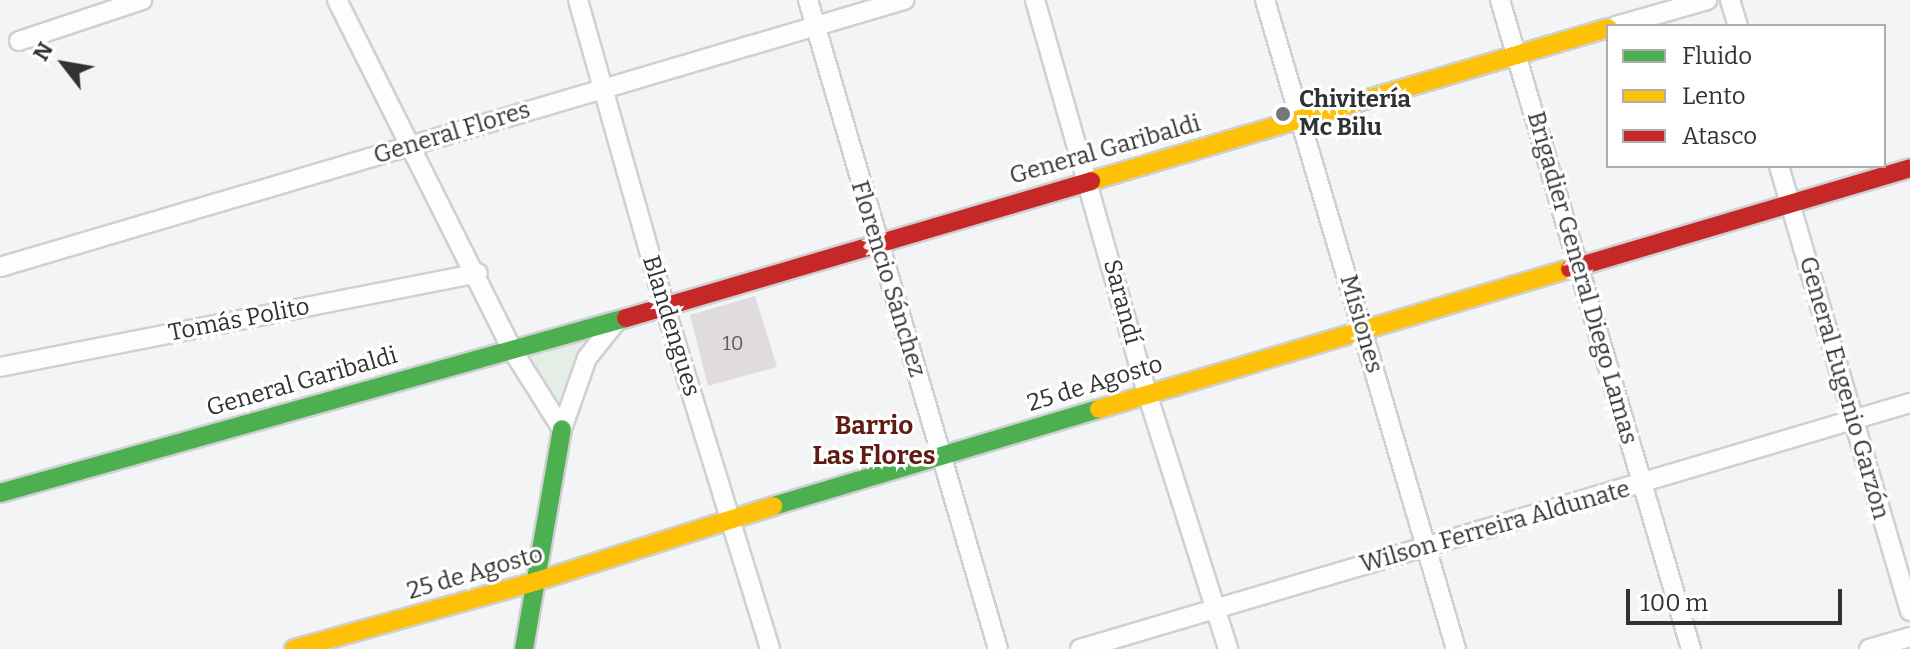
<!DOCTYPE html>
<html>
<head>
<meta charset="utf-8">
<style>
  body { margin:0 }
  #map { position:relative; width:1910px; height:649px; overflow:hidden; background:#f2f4f6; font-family:Bitter,serif }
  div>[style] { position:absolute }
  .green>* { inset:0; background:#e4eee7 }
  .building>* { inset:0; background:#e0dbde }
  .roads { filter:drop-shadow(2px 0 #ced0d1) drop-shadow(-2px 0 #ced0d1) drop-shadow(0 2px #ced0d1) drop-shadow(0 -2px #ced0d1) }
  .street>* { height:18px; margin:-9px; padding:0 9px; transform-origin:9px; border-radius:9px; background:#fdfdfe }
  .fast>* { height:18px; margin:-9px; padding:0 9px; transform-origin:9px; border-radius:9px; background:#4caf50 }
  .slow>* { height:18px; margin:-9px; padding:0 9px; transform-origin:9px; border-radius:9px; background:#ffc107 }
  .jam>* { height:18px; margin:-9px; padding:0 9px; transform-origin:9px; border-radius:9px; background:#c62828 }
  .dots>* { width:22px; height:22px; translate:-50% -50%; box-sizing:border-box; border:4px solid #fff; border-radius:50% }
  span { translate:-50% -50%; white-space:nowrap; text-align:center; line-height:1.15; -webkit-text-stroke:6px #fff; paint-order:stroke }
  .number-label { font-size:20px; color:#605f60 }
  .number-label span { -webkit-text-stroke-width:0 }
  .poi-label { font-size:24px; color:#313233; font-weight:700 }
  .left { translate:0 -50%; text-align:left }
  .street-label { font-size:24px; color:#313233 }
  .neighbourhood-label { font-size:26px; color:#5f1b14; font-weight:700 }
  .legend { position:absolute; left:1606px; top:24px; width:280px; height:144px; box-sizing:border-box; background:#fff; border:2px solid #adadad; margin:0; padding:10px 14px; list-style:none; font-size:24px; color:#313233 }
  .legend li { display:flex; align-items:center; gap:16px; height:40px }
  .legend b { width:40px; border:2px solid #adadad }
  .north { position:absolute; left:24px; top:24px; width:80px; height:80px; -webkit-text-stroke:6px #fff; paint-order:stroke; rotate:301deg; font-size:22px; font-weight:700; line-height:32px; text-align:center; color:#313233 }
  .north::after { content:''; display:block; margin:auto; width:28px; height:36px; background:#313233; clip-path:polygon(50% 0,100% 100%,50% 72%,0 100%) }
  .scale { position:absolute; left:1626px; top:589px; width:216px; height:36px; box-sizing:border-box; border:4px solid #313233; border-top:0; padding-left:10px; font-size:24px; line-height:28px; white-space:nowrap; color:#313233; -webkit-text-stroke:6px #fff; paint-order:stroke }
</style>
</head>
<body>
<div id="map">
  <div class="green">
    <div style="clip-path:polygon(584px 339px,559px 402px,552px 401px,530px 356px)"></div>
  </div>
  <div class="building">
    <div style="clip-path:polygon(755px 296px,777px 367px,708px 386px,690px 315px)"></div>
  </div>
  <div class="roads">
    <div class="street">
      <div style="left:337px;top:0;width:389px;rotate:63.4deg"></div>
      <div style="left:511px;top:348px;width:96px;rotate:57.8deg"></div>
      <div style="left:578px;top:0;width:316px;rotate:74.2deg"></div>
      <div style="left:664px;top:304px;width:361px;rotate:72.9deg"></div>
      <div style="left:808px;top:0;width:676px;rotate:73.68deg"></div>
      <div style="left:1035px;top:0;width:409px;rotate:74.1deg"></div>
      <div style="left:1147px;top:393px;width:269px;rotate:72.4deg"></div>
      <div style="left:1265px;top:0;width:677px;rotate:73.6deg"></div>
      <div style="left:1500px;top:0;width:677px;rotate:73.6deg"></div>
      <div style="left:1730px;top:0;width:27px;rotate:73deg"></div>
      <div style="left:1616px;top:26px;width:95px;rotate:-15.9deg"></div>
      <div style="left:19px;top:41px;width:130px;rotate:-18.4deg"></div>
      <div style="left:1779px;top:166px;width:464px;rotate:73.6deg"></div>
      <div style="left:0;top:267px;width:943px;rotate:-16.45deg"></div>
      <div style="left:0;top:367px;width:487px;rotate:-11.1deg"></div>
      <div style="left:562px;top:429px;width:75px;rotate:-70.6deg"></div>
      <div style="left:587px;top:358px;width:45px;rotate:-51.3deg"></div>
      <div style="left:1080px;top:649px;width:866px;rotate:-16.51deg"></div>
      <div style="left:1869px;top:649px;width:43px;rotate:-16.3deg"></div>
    </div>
    <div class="fast">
      <div style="left:0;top:493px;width:650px;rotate:-15.62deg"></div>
      <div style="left:773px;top:506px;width:340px;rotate:-16.6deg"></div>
      <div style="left:524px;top:649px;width:223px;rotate:-80.2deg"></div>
    </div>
    <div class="slow">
      <div style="left:1091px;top:181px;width:539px;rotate:-16.49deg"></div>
      <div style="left:1099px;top:409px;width:491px;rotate:-16.6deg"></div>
      <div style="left:294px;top:649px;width:249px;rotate:-15.6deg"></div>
      <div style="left:534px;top:582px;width:251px;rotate:-17.6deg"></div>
    </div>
    <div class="jam">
      <div style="left:1570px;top:269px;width:355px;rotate:-16.5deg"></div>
      <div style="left:626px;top:318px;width:485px;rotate:-16.4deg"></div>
    </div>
  </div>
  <div class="dots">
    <div style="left:1283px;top:114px;background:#757677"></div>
  </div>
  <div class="number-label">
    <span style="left:733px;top:343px">10</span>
  </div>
  <div class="poi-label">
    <span class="left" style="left:1299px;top:114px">Chivitería<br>Mc Bilu</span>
  </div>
  <div class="street-label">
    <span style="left:452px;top:133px;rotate:-17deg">General Flores</span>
    <span style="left:1105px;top:150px;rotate:-16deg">General Garibaldi</span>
    <span style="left:1582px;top:278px;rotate:74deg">Brigadier General Diego Lamas</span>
    <span style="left:888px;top:279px;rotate:73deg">Florencio Sánchez</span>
    <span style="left:1122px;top:302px;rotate:75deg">Sarandí</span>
    <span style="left:239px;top:320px;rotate:-11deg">Tomás Polito</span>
    <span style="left:1361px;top:324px;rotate:74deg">Misiones</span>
    <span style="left:671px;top:326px;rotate:73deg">Blandengues</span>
    <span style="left:302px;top:382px;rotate:-16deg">General Garibaldi</span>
    <span style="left:1095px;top:384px;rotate:-17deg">25 de Agosto</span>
    <span style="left:1844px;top:388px;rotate:74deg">General Eugenio Garzón</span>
    <span style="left:1495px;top:527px;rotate:-16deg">Wilson Ferreira Aldunate</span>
    <span style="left:475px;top:573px;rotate:-16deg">25 de Agosto</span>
  </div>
  <div class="neighbourhood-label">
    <span style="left:874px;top:441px">Barrio<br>Las Flores</span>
  </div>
  <ul class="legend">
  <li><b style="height:10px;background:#4caf50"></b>Fluido</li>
  <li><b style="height:10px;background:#ffc107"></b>Lento</li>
  <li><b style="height:10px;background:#c62828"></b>Atasco</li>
  </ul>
  <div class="north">N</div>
  <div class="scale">100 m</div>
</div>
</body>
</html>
